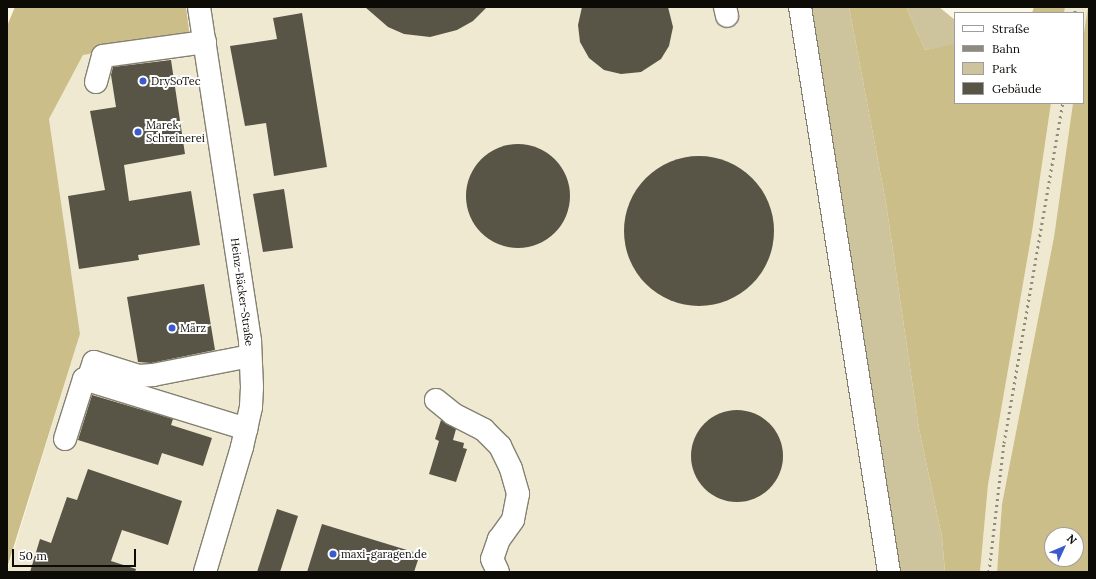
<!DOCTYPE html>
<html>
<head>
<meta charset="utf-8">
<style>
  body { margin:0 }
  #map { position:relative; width:1096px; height:579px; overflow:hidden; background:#fbf7e6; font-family:Lora,serif }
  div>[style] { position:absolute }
  .built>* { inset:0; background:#efe9d2 }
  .green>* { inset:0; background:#cdc39c }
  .forest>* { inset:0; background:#ccbe88 }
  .building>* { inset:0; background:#585446 }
  .round { border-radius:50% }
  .roads { filter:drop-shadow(1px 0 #848172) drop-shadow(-1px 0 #848172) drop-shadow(0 1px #848172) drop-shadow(0 -1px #848172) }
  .minor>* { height:22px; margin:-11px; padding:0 11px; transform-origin:11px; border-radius:11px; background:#fff }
  .rail>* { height:3px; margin-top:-1.5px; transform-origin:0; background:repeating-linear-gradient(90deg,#8e8a7f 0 2px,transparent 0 6px) }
  .dots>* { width:11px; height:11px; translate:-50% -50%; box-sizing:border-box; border:2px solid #fff; border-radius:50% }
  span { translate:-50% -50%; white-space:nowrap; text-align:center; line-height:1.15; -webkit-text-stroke:4px #fff; paint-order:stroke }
  .poi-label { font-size:11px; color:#0d0b06 }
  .left { translate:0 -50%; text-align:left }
  .street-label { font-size:11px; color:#0d0b06 }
  .frame { position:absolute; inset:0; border:8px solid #0d0b06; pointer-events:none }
  .legend { position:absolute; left:954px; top:12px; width:130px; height:92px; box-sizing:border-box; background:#fff; border:1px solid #9e9d9b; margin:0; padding:5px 7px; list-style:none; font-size:12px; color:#0d0b06 }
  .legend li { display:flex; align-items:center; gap:8px; height:20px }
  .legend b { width:20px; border:1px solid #9e9d9b }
  .north { position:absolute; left:1044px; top:527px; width:40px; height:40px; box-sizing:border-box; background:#fff; border:1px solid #9e9d9b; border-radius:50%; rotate:46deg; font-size:11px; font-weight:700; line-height:16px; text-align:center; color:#0d0b06 }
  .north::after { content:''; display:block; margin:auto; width:14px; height:18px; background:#3b5bcc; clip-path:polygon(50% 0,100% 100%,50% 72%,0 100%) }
  .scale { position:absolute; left:12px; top:549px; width:124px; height:18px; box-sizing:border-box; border:2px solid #0d0b06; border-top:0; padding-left:5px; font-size:12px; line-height:14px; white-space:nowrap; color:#0d0b06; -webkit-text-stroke:3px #fff; paint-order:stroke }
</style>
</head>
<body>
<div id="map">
  <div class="built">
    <div style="clip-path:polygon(199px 7px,805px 7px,895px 572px,7px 572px,80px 334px,49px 119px,83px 55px,199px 35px,251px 433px)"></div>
    <div style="clip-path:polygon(1065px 7px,1088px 7px,1083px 39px,1083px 13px,1064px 13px)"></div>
    <div style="clip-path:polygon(1051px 103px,1073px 103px,1054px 237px,1002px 504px,997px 572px,980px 572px,988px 485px,1032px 232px)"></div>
  </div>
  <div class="green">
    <div style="clip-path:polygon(806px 7px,849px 7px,886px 203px,919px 429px,942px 537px,945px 572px,894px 572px)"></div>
    <div style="clip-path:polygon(906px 7px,939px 7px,955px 20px,955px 45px,925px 50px)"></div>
  </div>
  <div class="forest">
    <div style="clip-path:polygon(15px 7px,186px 7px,190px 37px,83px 55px,49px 119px,80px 334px,7px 568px,7px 26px)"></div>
    <div style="clip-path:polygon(849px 7px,906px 7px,925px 50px,955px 44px,955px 103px,1051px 103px,1032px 232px,988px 485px,980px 572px,945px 572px,942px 537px,919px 429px,886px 203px)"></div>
    <div style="clip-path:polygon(1034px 7px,1065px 7px,1064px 13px,1032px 13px)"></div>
    <div style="clip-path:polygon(evenodd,1088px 7px,1089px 572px,997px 572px,1002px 504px,1054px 237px,1073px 103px,1083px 103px,1083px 39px,1088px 7px,1052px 535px,1076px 535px,1076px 559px,1052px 559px,1052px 535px)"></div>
  </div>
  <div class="building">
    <div style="clip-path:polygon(365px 7px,487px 7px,473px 21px,457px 30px,430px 37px,404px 34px,388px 27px)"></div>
    <div style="clip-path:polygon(582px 7px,668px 7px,673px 27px,669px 46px,661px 59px,641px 72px,621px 74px,604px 70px,589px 58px,580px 42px,578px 25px)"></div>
    <div style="clip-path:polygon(302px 13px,327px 167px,274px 176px,266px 123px,245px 126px,230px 46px,277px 39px,273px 18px)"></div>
    <div style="clip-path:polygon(171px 60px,185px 154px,124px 165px,129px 201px,191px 191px,200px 245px,138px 255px,139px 260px,79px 269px,68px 196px,105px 190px,90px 111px,116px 107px,111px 75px,113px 67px)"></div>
    <div class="round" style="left:466px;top:144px;width:104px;height:104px"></div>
    <div class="round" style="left:624px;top:156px;width:150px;height:150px"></div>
    <div style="clip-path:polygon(284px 189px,293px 248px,263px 252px,253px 194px)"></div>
    <div style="clip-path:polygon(204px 284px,215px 350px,151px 363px,138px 362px,127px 297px)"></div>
    <div style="clip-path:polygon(92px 395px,173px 419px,171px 425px,212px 438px,203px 466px,162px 453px,158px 465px,78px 440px)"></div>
    <div class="round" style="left:691px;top:410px;width:92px;height:92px"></div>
    <div style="clip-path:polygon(441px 420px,456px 429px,453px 440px,464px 443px,463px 448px,467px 449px,456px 482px,429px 474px,439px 441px,435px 439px)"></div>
    <div style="clip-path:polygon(88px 469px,182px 501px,168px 545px,122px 530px,111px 561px,136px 569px,135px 572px,30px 572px,40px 539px,51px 543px,67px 497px,77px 500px)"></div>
    <div style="clip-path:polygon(277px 509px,298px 516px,280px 572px,257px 572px)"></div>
    <div style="clip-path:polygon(322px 524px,420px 554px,414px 572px,307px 572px)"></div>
  </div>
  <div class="roads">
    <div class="minor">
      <div style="left:199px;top:7px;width:338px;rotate:81.3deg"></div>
      <div style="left:250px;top:341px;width:46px;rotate:87.5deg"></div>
      <div style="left:252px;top:387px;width:20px;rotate:93deg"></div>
      <div style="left:251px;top:407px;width:41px;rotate:102.7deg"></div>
      <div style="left:242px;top:447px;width:130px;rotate:106.5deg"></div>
      <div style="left:725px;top:7px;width:9px;rotate:77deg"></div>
      <div style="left:800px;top:7px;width:572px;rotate:81.05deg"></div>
      <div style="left:96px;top:82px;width:27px;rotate:-75deg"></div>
      <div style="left:103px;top:56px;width:103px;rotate:-7.8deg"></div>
      <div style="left:88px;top:380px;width:19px;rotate:-72deg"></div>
      <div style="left:94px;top:362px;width:47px;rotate:17.3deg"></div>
      <div style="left:139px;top:376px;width:14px;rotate:-4deg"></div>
      <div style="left:153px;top:375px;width:99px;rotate:-11.1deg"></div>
      <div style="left:436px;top:400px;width:22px;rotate:39deg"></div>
      <div style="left:453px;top:414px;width:35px;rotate:27deg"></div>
      <div style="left:484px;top:430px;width:23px;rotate:45deg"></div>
      <div style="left:500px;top:446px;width:25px;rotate:64deg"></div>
      <div style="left:511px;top:469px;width:26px;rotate:74deg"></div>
      <div style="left:518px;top:494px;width:26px;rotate:101deg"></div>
      <div style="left:513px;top:520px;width:24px;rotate:126deg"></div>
      <div style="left:499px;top:539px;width:21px;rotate:109deg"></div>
      <div style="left:492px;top:559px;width:14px;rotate:65deg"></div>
      <div style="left:65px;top:439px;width:63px;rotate:-72.4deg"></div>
      <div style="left:84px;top:379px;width:170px;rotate:17.1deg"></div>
    </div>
  </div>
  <div class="rail">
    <div style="left:1075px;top:13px;width:6px;rotate:-90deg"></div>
    <div style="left:989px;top:572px;width:130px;rotate:-83.4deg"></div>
    <div style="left:1004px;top:443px;width:345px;rotate:-80.2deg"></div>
  </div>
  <div class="dots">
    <div style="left:143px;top:81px;background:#3b5bcc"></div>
    <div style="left:138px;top:132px;background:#3b5bcc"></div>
    <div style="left:172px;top:328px;background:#3b5bcc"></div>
    <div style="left:333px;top:554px;background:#3b5bcc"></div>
  </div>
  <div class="poi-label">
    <span class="left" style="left:151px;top:81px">DrySoTec</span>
    <span class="left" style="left:146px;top:132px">Marek<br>Schreinerei</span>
    <span class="left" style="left:180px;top:328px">März</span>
    <span class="left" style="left:341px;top:554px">maxi-garagen.de</span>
  </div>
  <div class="street-label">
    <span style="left:242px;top:292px;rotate:82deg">Heinz-Bäcker-Straße</span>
  </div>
  <div class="frame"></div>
  <ul class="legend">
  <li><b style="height:5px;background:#fff"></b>Straße</li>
  <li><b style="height:5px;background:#8e8a7f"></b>Bahn</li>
  <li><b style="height:11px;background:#cdc39c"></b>Park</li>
  <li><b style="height:11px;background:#585446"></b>Gebäude</li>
  </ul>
  <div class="north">N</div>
  <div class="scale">50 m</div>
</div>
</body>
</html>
